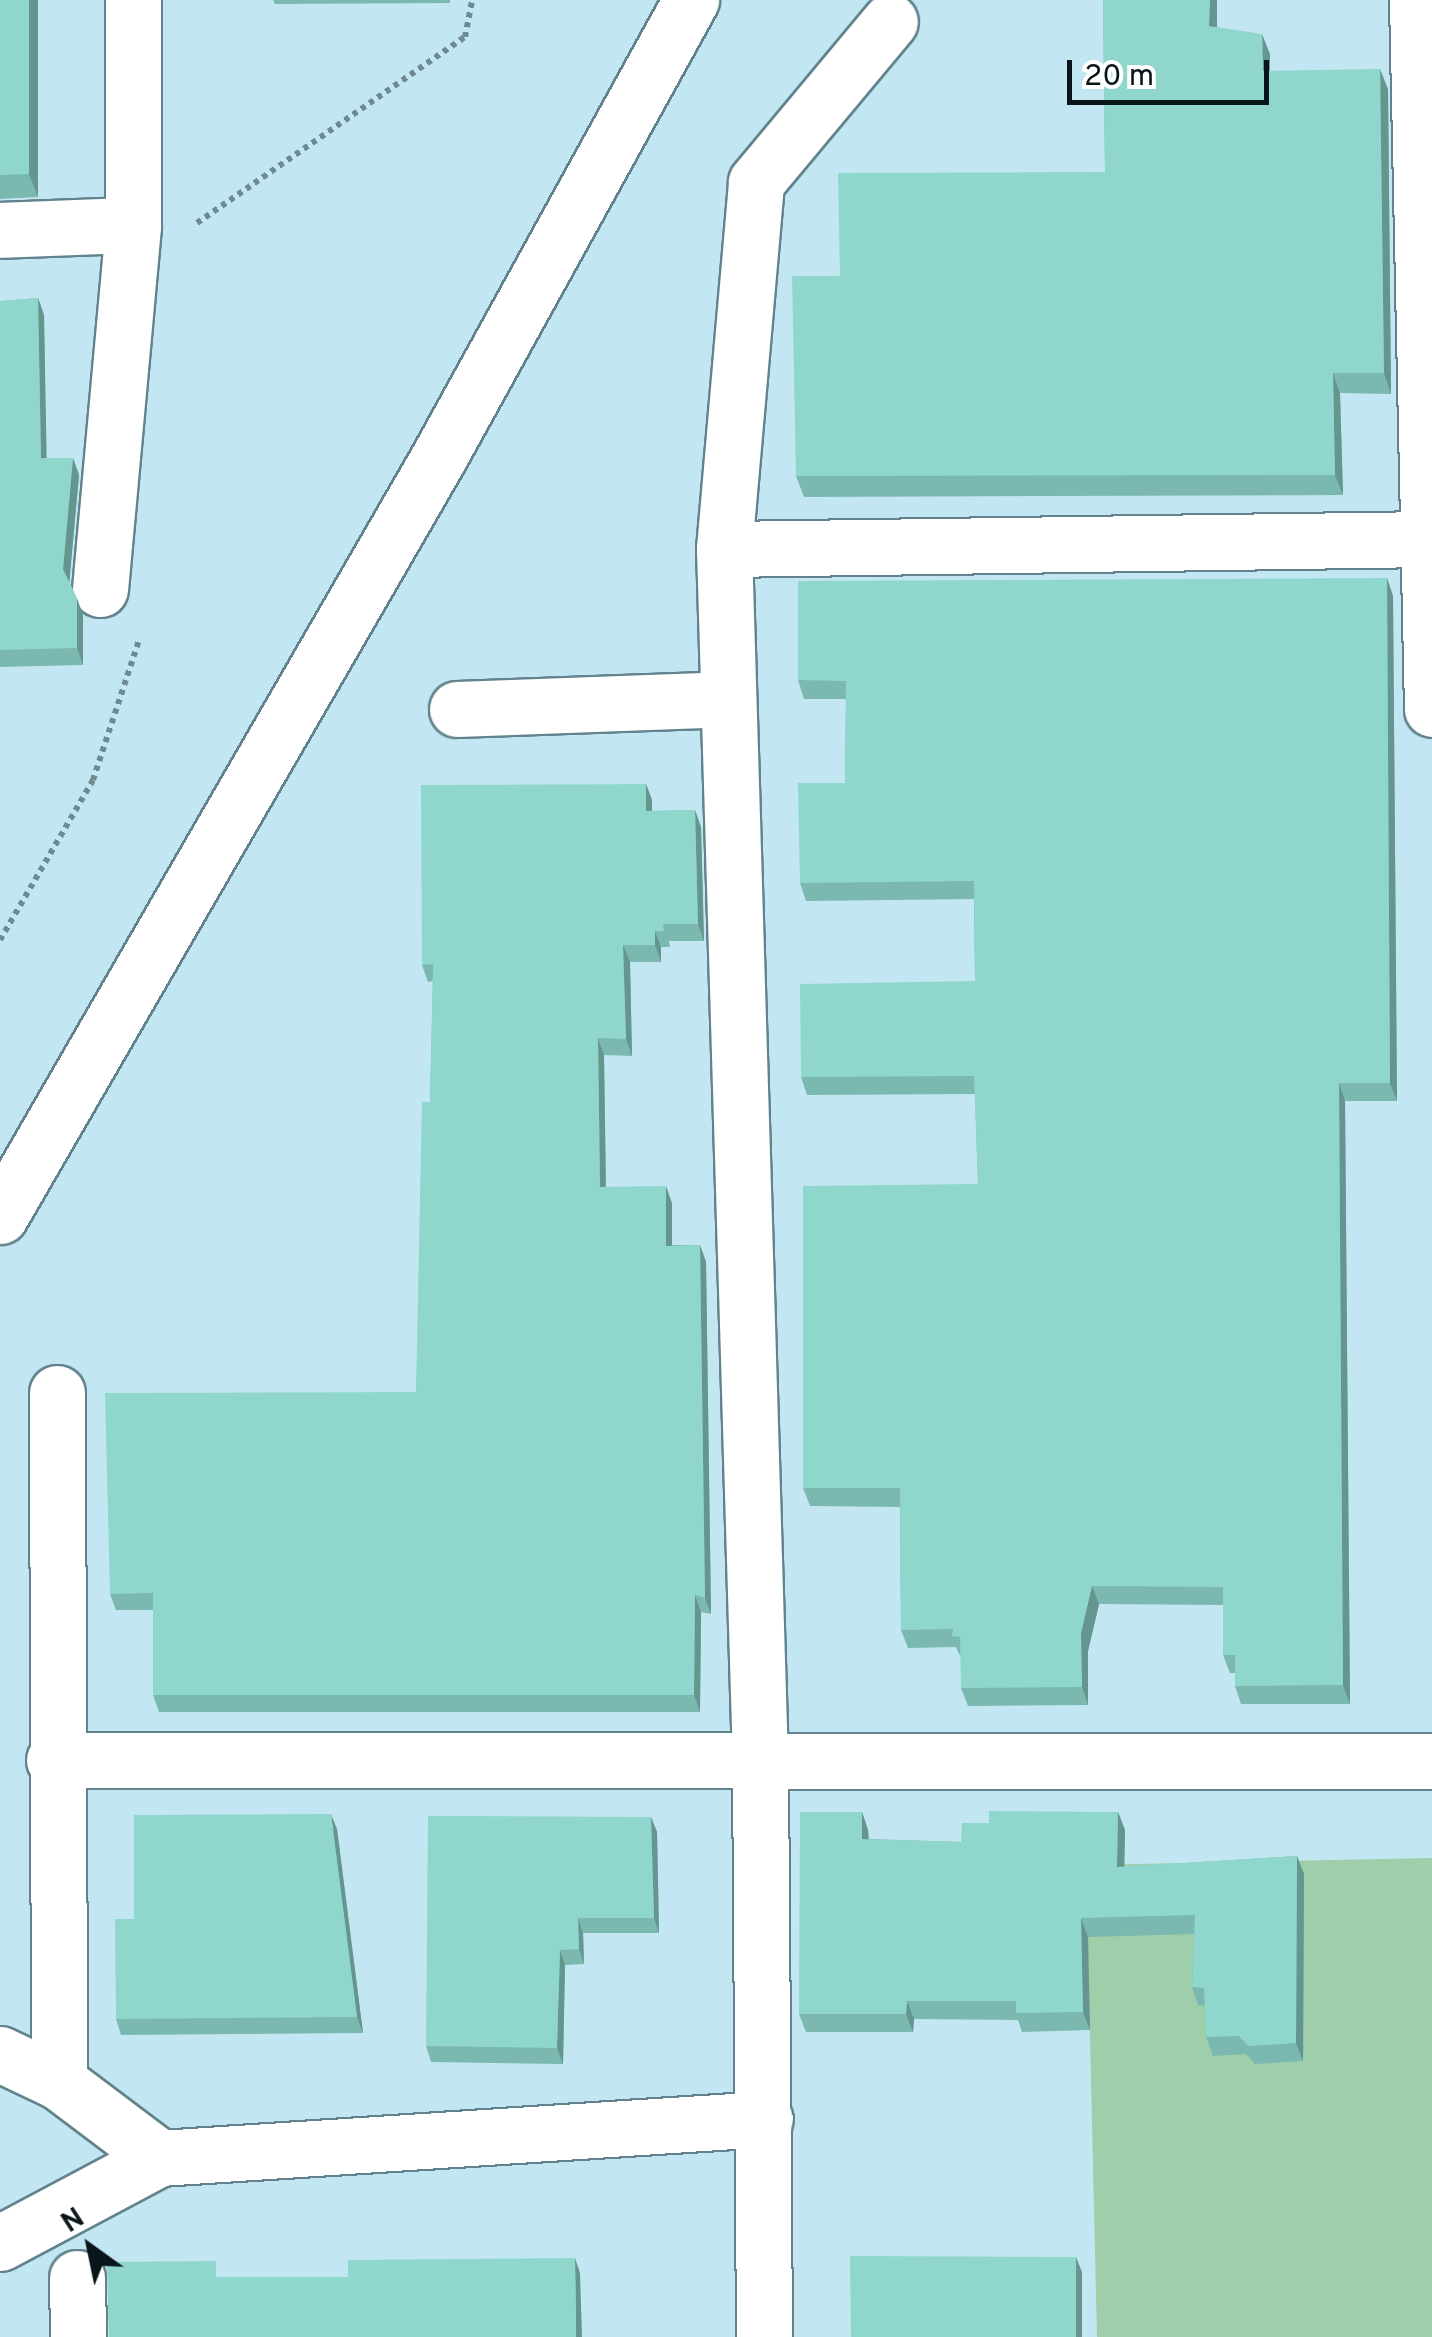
<!DOCTYPE html>
<html>
<head>
<meta charset="utf-8">
<style>
  body { margin:0 }
  #map { position:relative; width:1432px; height:2337px; overflow:hidden; background:#c3e7f2; font-family:Overpass,sans-serif }
  div>[style] { position:absolute }
  .green>* { inset:0; background:#9eceaa }
  .path>* { height:6px; margin-top:-3px; transform-origin:0; background:repeating-linear-gradient(90deg,#708a92 0 5px,transparent 0 10px) }
  .roads { filter:drop-shadow(2px 0 #62838d) drop-shadow(-2px 0 #62838d) drop-shadow(0 2px #62838d) drop-shadow(0 -2px #62838d) }
  .minor>* { height:55px; margin:-27.5px; padding:0 27.5px; transform-origin:27.5px; border-radius:27.5px; background:#fff }
  .tertiary>* { height:55px; margin:-27.5px; padding:0 27.5px; transform-origin:27.5px; border-radius:27.5px; background:#fff }
  .wall>* { inset:0; background:#7bb8af }
  .shaded-wall>* { inset:0; background:#64968f }
  .building>* { inset:0; background:#8fd6cc }
  span { translate:-50% -50%; white-space:nowrap; text-align:center; line-height:1.15; -webkit-text-stroke:9px #fff; paint-order:stroke }
  .north { position:absolute; left:40px; top:2197px; width:100px; height:100px; -webkit-text-stroke:8px #fff; paint-order:stroke; rotate:327deg; font-size:28px; font-weight:700; line-height:40px; text-align:center; color:#081519 }
  .north::after { content:''; display:block; margin:auto; width:35px; height:45px; background:#081519; clip-path:polygon(50% 0,100% 100%,50% 72%,0 100%) }
  .scale { position:absolute; left:1067px; top:60px; width:202px; height:45px; box-sizing:border-box; border:5px solid #081519; border-top:0; padding-left:12px; font-size:30px; line-height:35px; white-space:nowrap; color:#081519; -webkit-text-stroke:8px #fff; paint-order:stroke }
</style>
</head>
<body>
<div id="map">
  <div class="green">
    <div style="clip-path:polygon(1432px 1858px,1432px 2337px,1097px 2337px,1086px 1865px)"></div>
  </div>
  <div class="path">
    <div style="left:197px;top:223px;width:326px;rotate:-34.8deg"></div>
    <div style="left:465px;top:37px;width:38px;rotate:-79deg"></div>
    <div style="left:0;top:940px;width:185px;rotate:-59.8deg"></div>
    <div style="left:93px;top:780px;width:147px;rotate:-71.8deg"></div>
  </div>
  <div class="roads">
    <div class="minor">
      <div style="left:1417px;top:0;width:709px;rotate:88.79deg"></div>
      <div style="left:0;top:230px;width:133px;rotate:-2.2deg"></div>
      <div style="left:724px;top:549px;width:708px;rotate:-0.81deg"></div>
      <div style="left:100px;top:589px;width:365px;rotate:-84.8deg"></div>
      <div style="left:133px;top:225px;width:225px;rotate:-90deg"></div>
      <div style="left:457px;top:709px;width:267px;rotate:-2.1deg"></div>
      <div style="left:57px;top:1393px;width:689px;rotate:89.83deg"></div>
      <div style="left:54px;top:1760px;width:1378px;rotate:0.04deg"></div>
      <div style="left:0;top:2054px;width:65px;rotate:25.4deg"></div>
      <div style="left:59px;top:2082px;width:126px;rotate:37deg"></div>
      <div style="left:0;top:2243px;width:181px;rotate:-28deg"></div>
      <div style="left:160px;top:2158px;width:606px;rotate:-3.69deg"></div>
      <div style="left:77px;top:2278px;width:59px;rotate:89deg"></div>
      <div style="left:764px;top:2337px;width:576px;rotate:-90.4deg"></div>
      <div style="left:760px;top:1761px;width:1213px;rotate:-91.7deg"></div>
      <div style="left:724px;top:549px;width:368px;rotate:-85deg"></div>
      <div style="left:756px;top:182px;width:209px;rotate:-50.2deg"></div>
    </div>
    <div class="tertiary">
      <div style="left:0;top:1216px;width:879px;rotate:-59.96deg"></div>
      <div style="left:440px;top:455px;width:520px;rotate:-61.12deg"></div>
    </div>
  </div>
  <div class="wall">
    <div style="clip-path:polygon(0 0,38px 197px,0 199px)"></div>
    <div style="clip-path:polygon(273px 0,450px 0,450px 3px,275px 4px)"></div>
    <div style="clip-path:polygon(1103px 0,1217px 0,1217px 27px,1270px 54px,1270px 71px,1388px 89px,1391px 394px,1340px 393px,1343px 495px,804px 497px,796px 476px,840px 276px,1105px 172px)"></div>
    <div style="clip-path:polygon(38px 298px,44px 315px,46px 458px,73px 458px,79px 475px,69px 582px,83px 615px,83px 665px,0 667px,0 301px)"></div>
    <div style="clip-path:polygon(1387px 578px,1393px 596px,1397px 1101px,1345px 1101px,1350px 1704px,1241px 1704px,1235px 1686px,1235px 1673px,1230px 1673px,1223px 1655px,1223px 1605px,1099px 1604px,1088px 1651px,1088px 1705px,968px 1706px,961px 1688px,961px 1655px,959px 1654px,956px 1647px,908px 1648px,901px 1630px,900px 1507px,810px 1506px,803px 1488px,978px 1184px,975px 1094px,807px 1095px,801px 1077px,975px 981px,974px 899px,806px 901px,800px 883px,845px 783px,846px 699px,804px 699px,798px 680px)"></div>
    <div style="clip-path:polygon(646px 784px,652px 800px,652px 811px,695px 810px,701px 827px,704px 941px,669px 941px,670px 947px,661px 947px,661px 962px,630px 962px,632px 1056px,604px 1055px,606px 1187px,672px 1203px,672px 1245px,700px 1245px,706px 1262px,711px 1614px,701px 1612px,700px 1712px,159px 1712px,153px 1695px,153px 1610px,116px 1610px,110px 1594px,416px 1392px,430px 1102px,433px 981px,428px 982px,422px 965px)"></div>
    <div style="clip-path:polygon(862px 1812px,868px 1830px,869px 1839px,961px 1842px,989px 1823px,1118px 1812px,1125px 1830px,1124px 1867px,1297px 1856px,1304px 1874px,1303px 2061px,1255px 2064px,1246px 2054px,1213px 2056px,1206px 2037px,1205px 2006px,1198px 2005px,1192px 1987px,1194px 1934px,1088px 1937px,1090px 2030px,1022px 2032px,1018px 2020px,914px 2019px,913px 2032px,806px 2032px,799px 2014px)"></div>
    <div style="clip-path:polygon(651px 1817px,657px 1832px,659px 1933px,583px 1933px,584px 1964px,565px 1965px,563px 2064px,431px 2062px,426px 2046px)"></div>
    <div style="clip-path:polygon(337px 1829px,363px 2033px,121px 2035px,116px 2019px,134px 1919px)"></div>
  </div>
  <div class="shaded-wall">
    <div style="clip-path:polygon(29px 0,38px 0,38px 197px,29px 174px)"></div>
    <div style="clip-path:polygon(1210px 0,1217px 0,1217px 46px,1209px 26px)"></div>
    <div style="clip-path:polygon(1262px 34px,1270px 54px,1270px 91px,1263px 71px)"></div>
    <div style="clip-path:polygon(1380px 69px,1388px 89px,1391px 394px,1384px 373px)"></div>
    <div style="clip-path:polygon(38px 298px,44px 315px,47px 475px,41px 458px)"></div>
    <div style="clip-path:polygon(1333px 373px,1340px 393px,1343px 495px,1335px 475px)"></div>
    <div style="clip-path:polygon(73px 458px,79px 475px,69px 586px,63px 569px)"></div>
    <div style="clip-path:polygon(1387px 578px,1393px 596px,1397px 1101px,1390px 1083px)"></div>
    <div style="clip-path:polygon(77px 598px,83px 615px,83px 665px,77px 648px)"></div>
    <div style="clip-path:polygon(646px 784px,652px 800px,652px 827px,646px 811px)"></div>
    <div style="clip-path:polygon(695px 810px,701px 827px,704px 941px,698px 924px)"></div>
    <div style="clip-path:polygon(655px 931px,661px 947px,661px 962px,655px 945px)"></div>
    <div style="clip-path:polygon(623px 945px,630px 962px,632px 1056px,626px 1039px)"></div>
    <div style="clip-path:polygon(598px 1038px,604px 1055px,606px 1203px,600px 1187px)"></div>
    <div style="clip-path:polygon(1339px 1083px,1345px 1101px,1350px 1704px,1343px 1685px)"></div>
    <div style="clip-path:polygon(666px 1186px,672px 1203px,672px 1262px,666px 1246px)"></div>
    <div style="clip-path:polygon(700px 1245px,706px 1262px,711px 1614px,705px 1598px)"></div>
    <div style="clip-path:polygon(1092px 1586px,1099px 1604px,1088px 1651px,1088px 1705px,1082px 1687px,1081px 1633px)"></div>
    <div style="clip-path:polygon(695px 1595px,701px 1612px,700px 1712px,694px 1695px)"></div>
    <div style="clip-path:polygon(862px 1812px,868px 1830px,869px 1857px,862px 1839px)"></div>
    <div style="clip-path:polygon(1118px 1812px,1125px 1830px,1124px 1885px,1117px 1867px)"></div>
    <div style="clip-path:polygon(331px 1814px,337px 1829px,363px 2033px,357px 2017px)"></div>
    <div style="clip-path:polygon(651px 1817px,657px 1832px,659px 1933px,654px 1918px)"></div>
    <div style="clip-path:polygon(1297px 1856px,1304px 1874px,1303px 2061px,1296px 2043px)"></div>
    <div style="clip-path:polygon(578px 1918px,583px 1933px,584px 1964px,579px 1949px)"></div>
    <div style="clip-path:polygon(1081px 1918px,1088px 1937px,1090px 2030px,1083px 2012px)"></div>
    <div style="clip-path:polygon(560px 1950px,565px 1965px,563px 2064px,557px 2048px)"></div>
    <div style="clip-path:polygon(907px 2001px,914px 2019px,913px 2032px,906px 2014px)"></div>
    <div style="clip-path:polygon(1076px 2257px,1082px 2272px,1082px 2337px,1076px 2337px)"></div>
    <div style="clip-path:polygon(575px 2258px,580px 2273px,582px 2337px,576px 2337px)"></div>
  </div>
  <div class="building">
    <div style="clip-path:polygon(0 0,29px 0,29px 174px,0 175px)"></div>
    <div style="clip-path:polygon(1103px 0,1210px 0,1209px 26px,1262px 34px,1263px 71px,1380px 69px,1384px 373px,1333px 373px,1335px 475px,796px 476px,792px 276px,840px 276px,838px 173px,1105px 172px)"></div>
    <div style="clip-path:polygon(38px 298px,41px 458px,73px 458px,63px 569px,77px 598px,77px 648px,0 650px,0 301px)"></div>
    <div style="clip-path:polygon(1387px 578px,1390px 1083px,1339px 1083px,1343px 1685px,1235px 1686px,1235px 1655px,1223px 1655px,1223px 1587px,1092px 1586px,1081px 1633px,1082px 1687px,961px 1688px,960px 1637px,952px 1636px,953px 1629px,901px 1630px,900px 1488px,803px 1488px,803px 1186px,978px 1184px,974px 1076px,801px 1077px,800px 984px,975px 981px,974px 881px,800px 883px,798px 783px,845px 783px,846px 681px,798px 680px,798px 581px)"></div>
    <div style="clip-path:polygon(646px 784px,646px 811px,695px 810px,698px 924px,663px 924px,664px 931px,655px 931px,655px 945px,623px 945px,626px 1039px,598px 1038px,600px 1187px,666px 1186px,666px 1246px,700px 1245px,705px 1598px,695px 1595px,694px 1695px,153px 1695px,153px 1593px,110px 1594px,105px 1393px,416px 1392px,422px 1102px,430px 1102px,433px 964px,422px 965px,421px 785px)"></div>
    <div style="clip-path:polygon(989px 1811px,1118px 1812px,1117px 1867px,1297px 1856px,1296px 2043px,1248px 2046px,1239px 2036px,1206px 2037px,1204px 1988px,1192px 1987px,1195px 1915px,1081px 1918px,1083px 2012px,1016px 2013px,1016px 2001px,907px 2001px,906px 2014px,799px 2014px,800px 1812px,862px 1812px,862px 1839px,961px 1842px,962px 1823px,989px 1823px)"></div>
    <div style="clip-path:polygon(331px 1814px,357px 2017px,116px 2019px,115px 1919px,134px 1919px,134px 1815px)"></div>
    <div style="clip-path:polygon(428px 1816px,651px 1817px,654px 1918px,578px 1918px,579px 1949px,560px 1950px,557px 2048px,426px 2046px)"></div>
    <div style="clip-path:polygon(850px 2256px,1076px 2257px,1076px 2337px,851px 2337px)"></div>
    <div style="clip-path:polygon(575px 2258px,576px 2337px,109px 2337px,107px 2262px,216px 2261px,216px 2277px,348px 2277px,348px 2260px)"></div>
  </div>
  <div class="north">N</div>
  <div class="scale">20 m</div>
</div>
</body>
</html>
